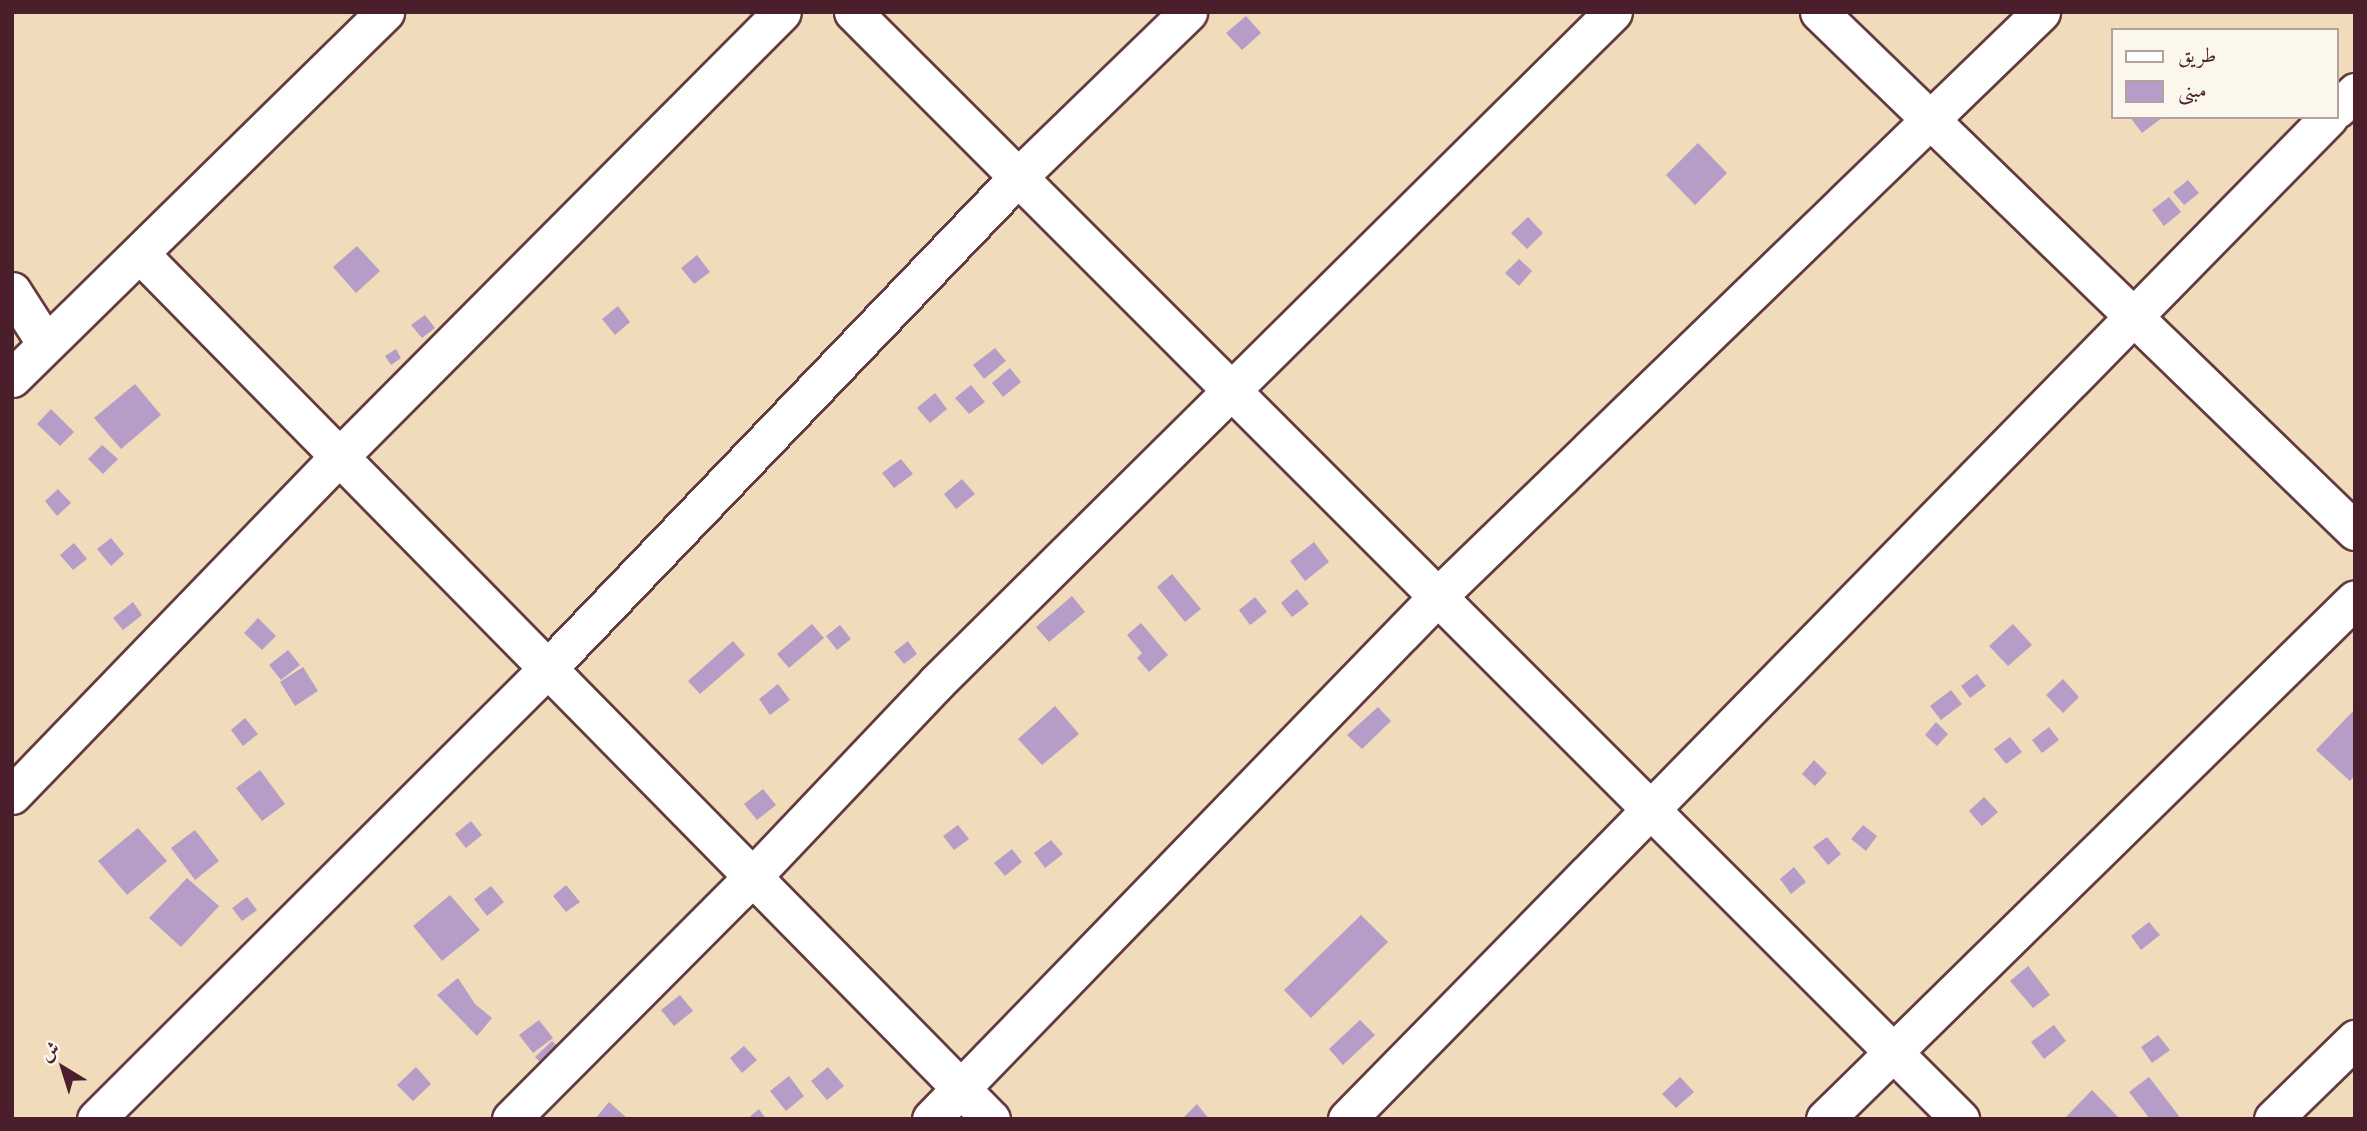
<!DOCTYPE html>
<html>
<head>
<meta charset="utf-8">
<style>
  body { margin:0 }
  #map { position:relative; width:2367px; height:1131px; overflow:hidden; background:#f0dbba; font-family:Cardo,Amiri,serif }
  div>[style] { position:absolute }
  .building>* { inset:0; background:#b59dc8 }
  .roads { filter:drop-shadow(2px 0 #633b40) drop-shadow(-2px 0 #633b40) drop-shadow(0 2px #633b40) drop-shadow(0 -2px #633b40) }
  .street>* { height:37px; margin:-18.5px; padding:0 18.5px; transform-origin:18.5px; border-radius:18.5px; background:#fff }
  span { translate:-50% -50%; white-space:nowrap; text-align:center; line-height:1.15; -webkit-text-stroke:6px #fbf7ec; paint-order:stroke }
  .frame { position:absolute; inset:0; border:14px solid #4a1f2b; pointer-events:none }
  .legend { position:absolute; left:2111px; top:28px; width:228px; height:91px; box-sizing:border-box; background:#fbf7ec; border:2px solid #b4a19f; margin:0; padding:9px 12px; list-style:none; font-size:21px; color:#4a1f2b }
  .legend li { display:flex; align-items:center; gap:14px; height:35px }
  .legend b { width:35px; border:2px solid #b4a19f }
  .north { position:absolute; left:28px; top:1033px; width:70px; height:70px; -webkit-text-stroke:5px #fbf7ec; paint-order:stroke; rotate:322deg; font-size:19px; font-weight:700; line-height:28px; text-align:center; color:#4a1f2b }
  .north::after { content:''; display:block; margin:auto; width:24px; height:32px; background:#4a1f2b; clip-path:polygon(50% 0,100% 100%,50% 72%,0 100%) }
</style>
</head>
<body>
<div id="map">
  <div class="building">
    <div style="clip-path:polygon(1246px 16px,1261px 33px,1242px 50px,1226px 33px)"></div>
    <div style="clip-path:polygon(2130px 117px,2163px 117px,2142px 133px)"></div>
    <div style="clip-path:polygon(1698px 143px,1727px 173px,1695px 205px,1666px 175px)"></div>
    <div style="clip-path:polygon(2188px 180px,2199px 193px,2184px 205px,2173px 192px)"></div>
    <div style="clip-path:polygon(2169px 197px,2181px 212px,2164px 226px,2152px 210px)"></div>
    <div style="clip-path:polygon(1528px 217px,1543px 233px,1527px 249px,1511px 233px)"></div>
    <div style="clip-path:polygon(357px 246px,380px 271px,356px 293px,333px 267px)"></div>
    <div style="clip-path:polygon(697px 255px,710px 272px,694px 284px,681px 268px)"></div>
    <div style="clip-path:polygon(1519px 259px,1532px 271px,1519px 286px,1505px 273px)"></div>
    <div style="clip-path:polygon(618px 306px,630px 322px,615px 335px,602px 319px)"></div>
    <div style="clip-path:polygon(425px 315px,435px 328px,422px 338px,411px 325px)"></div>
    <div style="clip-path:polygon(995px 348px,1006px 361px,984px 379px,973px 365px)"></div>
    <div style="clip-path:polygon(396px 349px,401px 358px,391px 365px,385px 356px)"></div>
    <div style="clip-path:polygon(1010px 368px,1021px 382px,1003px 397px,992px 383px)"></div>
    <div style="clip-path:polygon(135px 384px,161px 415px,121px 449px,94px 418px)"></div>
    <div style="clip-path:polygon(971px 385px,985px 402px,969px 414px,955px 398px)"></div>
    <div style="clip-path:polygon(935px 393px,947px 409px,930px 423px,917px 408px)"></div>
    <div style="clip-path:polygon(51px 409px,74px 432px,60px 446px,37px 424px)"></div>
    <div style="clip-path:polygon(102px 445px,118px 459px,103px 474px,88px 459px)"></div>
    <div style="clip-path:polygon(901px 459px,913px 474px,894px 488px,882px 473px)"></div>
    <div style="clip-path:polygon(962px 479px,975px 494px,956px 509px,944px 494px)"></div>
    <div style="clip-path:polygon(58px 489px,71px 503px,57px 516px,45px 501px)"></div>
    <div style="clip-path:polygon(111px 538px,124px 554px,111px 566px,97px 549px)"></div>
    <div style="clip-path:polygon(1314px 542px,1329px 562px,1305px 581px,1290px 561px)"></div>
    <div style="clip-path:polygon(74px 543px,87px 559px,73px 570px,60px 555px)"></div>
    <div style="clip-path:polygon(1172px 574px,1201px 609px,1185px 622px,1157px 587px)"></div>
    <div style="clip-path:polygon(1297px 589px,1309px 604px,1292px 617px,1281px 603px)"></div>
    <div style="clip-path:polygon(1072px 596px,1085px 612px,1049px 642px,1036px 627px)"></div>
    <div style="clip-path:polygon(1255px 597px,1267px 612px,1250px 625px,1239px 610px)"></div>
    <div style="clip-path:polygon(133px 602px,142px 615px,123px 630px,113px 618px)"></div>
    <div style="clip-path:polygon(258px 618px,276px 636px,262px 650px,244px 633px)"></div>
    <div style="clip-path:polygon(1141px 623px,1168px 655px,1149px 672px,1137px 658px,1142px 653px,1127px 635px)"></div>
    <div style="clip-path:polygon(812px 624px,824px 638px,789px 668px,777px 654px)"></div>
    <div style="clip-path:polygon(2013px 624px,2032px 645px,2008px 666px,1989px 646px)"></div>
    <div style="clip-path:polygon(840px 625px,851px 639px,837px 650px,826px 636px)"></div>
    <div style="clip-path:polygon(733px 641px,745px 655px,700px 694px,688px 681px)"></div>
    <div style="clip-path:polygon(908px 641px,917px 654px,904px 664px,894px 652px)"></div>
    <div style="clip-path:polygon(288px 650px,300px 665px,281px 680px,269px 665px)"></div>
    <div style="clip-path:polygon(303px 667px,318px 691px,295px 706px,280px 682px)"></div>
    <div style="clip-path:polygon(1977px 674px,1986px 686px,1970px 698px,1961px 686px)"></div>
    <div style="clip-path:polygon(2063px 679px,2079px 697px,2063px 713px,2046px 695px)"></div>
    <div style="clip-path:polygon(778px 684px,790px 700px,770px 715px,759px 699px)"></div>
    <div style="clip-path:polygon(1951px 690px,1962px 704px,1941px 720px,1930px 706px)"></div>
    <div style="clip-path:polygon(1055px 706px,1079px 734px,1042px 765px,1018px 739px)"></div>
    <div style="clip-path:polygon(1378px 707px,1391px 721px,1362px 749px,1347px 735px)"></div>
    <div style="clip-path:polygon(2355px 709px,2355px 775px,2350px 781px,2316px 750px)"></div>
    <div style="clip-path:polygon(245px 718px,258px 734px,243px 746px,231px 730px)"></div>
    <div style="clip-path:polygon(1936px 722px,1948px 734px,1937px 746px,1925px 735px)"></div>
    <div style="clip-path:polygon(2049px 727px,2059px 740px,2042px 753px,2032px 740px)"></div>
    <div style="clip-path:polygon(2010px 737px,2022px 752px,2006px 764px,1994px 749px)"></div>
    <div style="clip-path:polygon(1814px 760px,1827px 773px,1815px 786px,1802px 774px)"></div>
    <div style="clip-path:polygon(260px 770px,285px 804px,262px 821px,236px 788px)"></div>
    <div style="clip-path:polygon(763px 789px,776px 805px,757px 820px,744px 804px)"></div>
    <div style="clip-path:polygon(1984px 797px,1998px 812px,1982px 826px,1969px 811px)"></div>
    <div style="clip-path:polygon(471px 821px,482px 835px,466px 848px,455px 834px)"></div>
    <div style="clip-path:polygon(958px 825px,969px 839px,954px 850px,943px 836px)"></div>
    <div style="clip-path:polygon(1863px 825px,1877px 836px,1866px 851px,1851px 839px)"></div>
    <div style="clip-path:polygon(138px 828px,167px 861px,127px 895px,98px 861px)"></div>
    <div style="clip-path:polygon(195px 830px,219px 861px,195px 880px,171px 848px)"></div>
    <div style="clip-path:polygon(1827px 837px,1841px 854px,1828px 865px,1813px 847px)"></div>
    <div style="clip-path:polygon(1051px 840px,1063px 854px,1045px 868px,1034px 853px)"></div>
    <div style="clip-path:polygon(1012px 849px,1022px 862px,1005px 876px,994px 863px)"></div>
    <div style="clip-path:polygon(1794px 867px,1806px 882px,1791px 894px,1780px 879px)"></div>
    <div style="clip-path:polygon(187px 878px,219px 906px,181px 947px,149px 918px)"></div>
    <div style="clip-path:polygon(566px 885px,580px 902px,566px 912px,553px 896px)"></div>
    <div style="clip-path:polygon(491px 886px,504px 902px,487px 916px,474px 899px)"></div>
    <div style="clip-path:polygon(450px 895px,480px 930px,442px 961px,413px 926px)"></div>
    <div style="clip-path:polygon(247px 897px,257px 910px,242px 921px,232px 908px)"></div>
    <div style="clip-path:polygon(1361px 915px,1388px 942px,1311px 1018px,1284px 990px)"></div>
    <div style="clip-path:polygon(2149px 922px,2160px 935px,2141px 950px,2131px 936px)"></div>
    <div style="clip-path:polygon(2028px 966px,2050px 995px,2033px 1008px,2010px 981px)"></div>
    <div style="clip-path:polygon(458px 978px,475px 1004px,492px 1018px,477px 1036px,437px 995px)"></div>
    <div style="clip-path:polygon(680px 995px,693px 1011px,674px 1026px,661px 1010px)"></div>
    <div style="clip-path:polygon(539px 1020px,553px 1038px,533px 1053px,519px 1035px)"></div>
    <div style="clip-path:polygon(1360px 1020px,1375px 1035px,1343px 1065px,1329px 1049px)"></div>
    <div style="clip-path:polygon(2054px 1025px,2066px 1041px,2044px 1059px,2031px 1042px)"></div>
    <div style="clip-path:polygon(2158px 1035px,2170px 1050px,2152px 1063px,2141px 1047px)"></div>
    <div style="clip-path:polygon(552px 1041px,570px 1058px,553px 1075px,535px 1057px)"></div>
    <div style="clip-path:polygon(744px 1046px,757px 1060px,742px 1073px,730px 1058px)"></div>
    <div style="clip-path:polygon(416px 1067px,431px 1084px,413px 1101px,397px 1085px)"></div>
    <div style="clip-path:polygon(828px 1067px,844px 1086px,827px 1100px,811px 1081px)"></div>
    <div style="clip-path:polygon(789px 1076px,804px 1096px,786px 1111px,770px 1091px)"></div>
    <div style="clip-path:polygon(1680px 1077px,1694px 1092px,1676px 1108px,1662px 1094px)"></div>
    <div style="clip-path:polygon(2149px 1077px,2179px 1116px,2175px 1119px,2150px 1119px,2129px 1092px)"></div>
    <div style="clip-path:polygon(2092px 1090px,2120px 1119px,2064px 1119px)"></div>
    <div style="clip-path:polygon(609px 1102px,628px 1119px,595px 1119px)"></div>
    <div style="clip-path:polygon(1197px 1104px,1209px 1119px,1182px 1119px)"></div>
    <div style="clip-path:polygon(759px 1109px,766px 1119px,747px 1119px)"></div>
  </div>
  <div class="roads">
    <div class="street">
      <div style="left:853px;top:12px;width:1566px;rotate:45deg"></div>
      <div style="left:1819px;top:12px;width:746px;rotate:44.08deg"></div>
      <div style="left:2337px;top:109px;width:25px;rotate:-43deg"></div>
      <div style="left:141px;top:255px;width:1212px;rotate:45.47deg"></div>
      <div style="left:12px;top:291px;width:63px;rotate:57.3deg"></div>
      <div style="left:12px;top:378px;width:523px;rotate:-44.46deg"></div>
      <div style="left:12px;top:795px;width:469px;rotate:-46deg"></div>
      <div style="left:338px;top:458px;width:629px;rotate:-45.13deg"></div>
      <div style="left:96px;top:1119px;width:637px;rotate:-44.94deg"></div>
      <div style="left:547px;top:669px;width:681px;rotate:-46.25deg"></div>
      <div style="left:1018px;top:177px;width:237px;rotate:-44.1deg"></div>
      <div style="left:511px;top:1119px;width:342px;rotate:-45.1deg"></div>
      <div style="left:752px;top:877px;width:267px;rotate:-46.5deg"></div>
      <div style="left:936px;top:683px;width:953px;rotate:-44.74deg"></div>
      <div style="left:931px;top:1119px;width:727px;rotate:-45.89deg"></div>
      <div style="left:1437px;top:597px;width:841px;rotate:-44.08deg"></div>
      <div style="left:1347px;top:1119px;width:1403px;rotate:-45.58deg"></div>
      <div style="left:1825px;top:1119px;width:742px;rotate:-44.45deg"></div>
      <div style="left:2273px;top:1119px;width:115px;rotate:-44.3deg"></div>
    </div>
  </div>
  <div class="frame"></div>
  <ul class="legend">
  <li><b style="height:9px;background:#fff"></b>طريق</li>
  <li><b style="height:19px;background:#b59dc8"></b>مبنى</li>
  </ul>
  <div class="north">ش</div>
</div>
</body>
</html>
